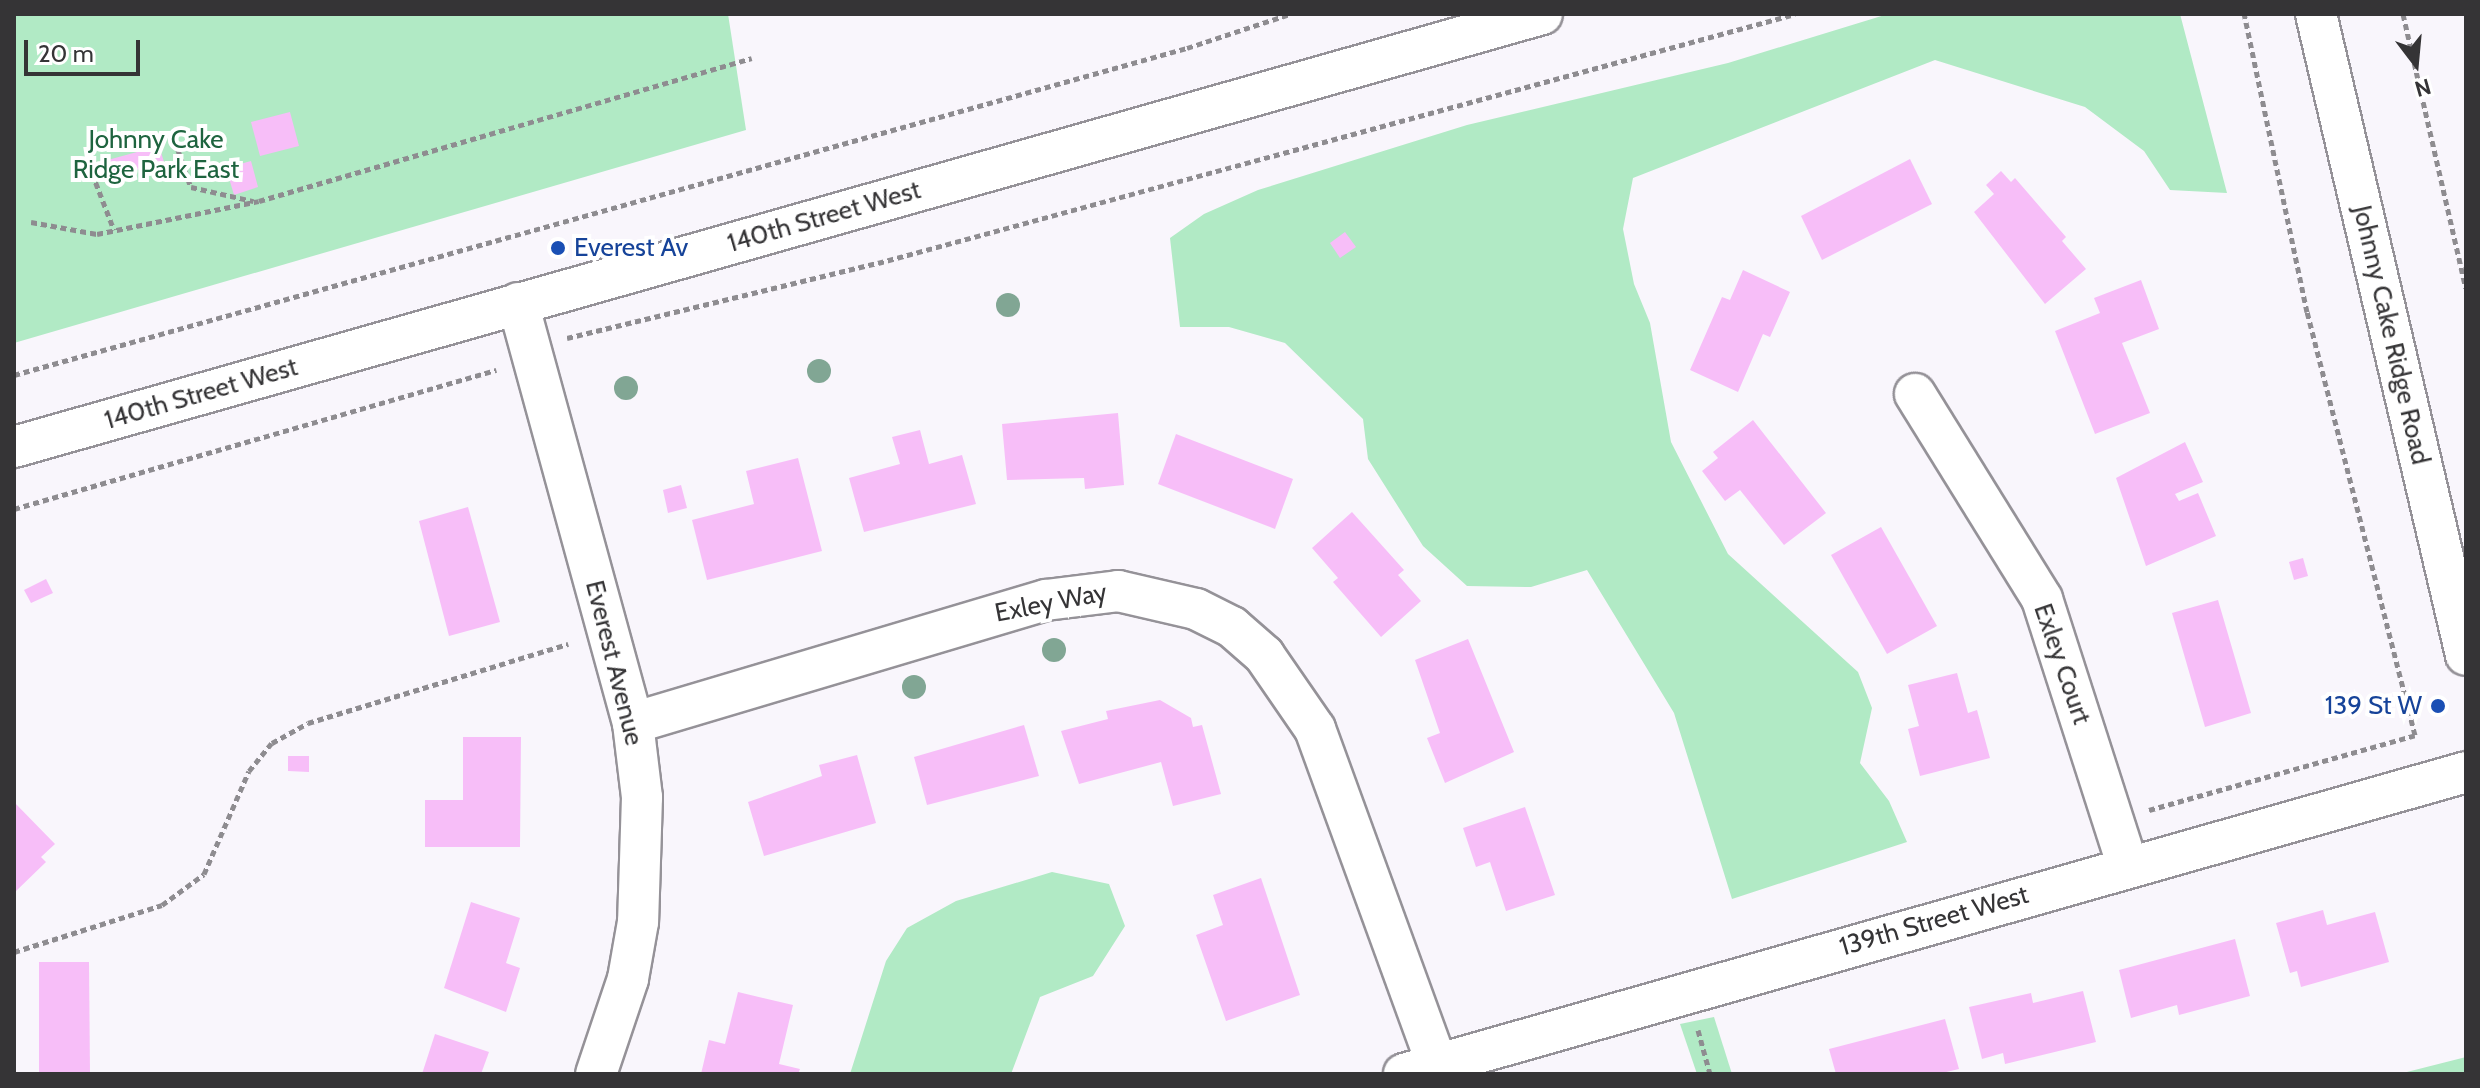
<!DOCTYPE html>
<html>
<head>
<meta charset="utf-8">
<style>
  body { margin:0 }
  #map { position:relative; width:2480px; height:1088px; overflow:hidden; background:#f9f6fc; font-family:Cabin,sans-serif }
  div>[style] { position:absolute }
  .green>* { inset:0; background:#b1eac5 }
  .building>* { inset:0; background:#f7bef8 }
  .path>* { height:5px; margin-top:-2.5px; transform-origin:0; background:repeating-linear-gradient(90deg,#8e8c90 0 6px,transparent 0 10px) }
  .roads { filter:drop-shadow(2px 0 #959298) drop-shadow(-2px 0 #959298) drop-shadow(0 2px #959298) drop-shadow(0 -2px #959298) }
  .minor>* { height:40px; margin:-20px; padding:0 20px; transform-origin:20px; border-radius:20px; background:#fff }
  .trees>* { width:24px; height:24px; margin:-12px; border-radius:50%; background:#81a694 }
  .dots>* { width:22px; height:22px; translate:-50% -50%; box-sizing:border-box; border:4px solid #fff; border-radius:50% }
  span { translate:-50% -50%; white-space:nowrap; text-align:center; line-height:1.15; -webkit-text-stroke:8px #fff; paint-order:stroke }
  .park-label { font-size:26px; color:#1e643f }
  .street-label { font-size:26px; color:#353436 }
  .transit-label { font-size:26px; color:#164399 }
  .left { translate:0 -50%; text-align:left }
  .right { translate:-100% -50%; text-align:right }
  .frame { position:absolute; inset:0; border:16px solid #353436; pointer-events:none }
  .north { position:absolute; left:2376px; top:24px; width:80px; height:80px; -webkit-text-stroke:6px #fff; paint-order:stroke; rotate:164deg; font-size:22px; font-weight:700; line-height:32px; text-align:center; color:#353436 }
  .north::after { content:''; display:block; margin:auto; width:28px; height:36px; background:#353436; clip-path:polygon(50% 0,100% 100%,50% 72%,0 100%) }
  .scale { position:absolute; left:24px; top:40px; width:116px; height:36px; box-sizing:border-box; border:4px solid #353436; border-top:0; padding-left:10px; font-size:24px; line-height:28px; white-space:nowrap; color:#353436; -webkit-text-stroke:6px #fff; paint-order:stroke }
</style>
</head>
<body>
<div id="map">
  <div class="green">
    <div style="clip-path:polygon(14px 14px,728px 14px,746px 130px,14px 343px)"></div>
    <div style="clip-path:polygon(1888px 14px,2180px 14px,2227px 193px,2170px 190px,2144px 151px,2085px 107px,1935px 60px,1633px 178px,1623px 229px,1634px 284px,1650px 323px,1671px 442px,1728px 554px,1858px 672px,1872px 708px,1860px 763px,1889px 801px,1907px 842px,1732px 899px,1674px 713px,1587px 570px,1531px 587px,1467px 586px,1423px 546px,1368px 459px,1363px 419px,1285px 343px,1229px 327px,1180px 327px,1170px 238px,1204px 214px,1258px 190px,1467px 125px,1728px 63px)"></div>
    <div style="clip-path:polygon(1052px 872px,1109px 884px,1125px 926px,1093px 976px,1040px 997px,1011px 1074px,850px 1074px,886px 961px,907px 928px,956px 901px)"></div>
    <div style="clip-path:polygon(1714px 1017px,1732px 1074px,1697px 1074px,1680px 1024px)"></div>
    <div style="clip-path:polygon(2466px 1057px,2466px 1074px,2399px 1074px)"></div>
  </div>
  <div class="building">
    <div style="clip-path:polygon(290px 112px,299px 146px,260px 156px,251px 122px)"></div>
    <div style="clip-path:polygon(159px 146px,164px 162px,98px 181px,93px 164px)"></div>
    <div style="clip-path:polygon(1910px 159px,1932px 204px,1822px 260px,1801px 216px)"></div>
    <div style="clip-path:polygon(251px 161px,258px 187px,234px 195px,226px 168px)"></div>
    <div style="clip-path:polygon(2001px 171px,2011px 182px,2015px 178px,2066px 237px,2062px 241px,2086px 269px,2045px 304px,1974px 212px,1994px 194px,1986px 185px)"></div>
    <div style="clip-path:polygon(1345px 232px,1356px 247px,1340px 258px,1330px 243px)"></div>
    <div style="clip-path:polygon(1743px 270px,1790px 292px,1770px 337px,1763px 334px,1738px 392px,1690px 370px,1722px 297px,1730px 300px)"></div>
    <div style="clip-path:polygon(2141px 280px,2159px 329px,2122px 343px,2150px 413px,2095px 434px,2055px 331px,2100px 313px,2094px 298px)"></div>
    <div style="clip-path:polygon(1118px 413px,1124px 485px,1085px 489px,1084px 478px,1007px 480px,1002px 424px)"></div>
    <div style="clip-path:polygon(1753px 420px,1826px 513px,1784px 545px,1740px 490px,1725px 501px,1702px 471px,1718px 458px,1713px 452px)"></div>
    <div style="clip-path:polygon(920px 430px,929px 464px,962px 455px,976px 504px,864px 532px,849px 478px,900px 464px,892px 437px)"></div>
    <div style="clip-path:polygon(1176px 434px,1293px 479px,1275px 529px,1158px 484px)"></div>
    <div style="clip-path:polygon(2185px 442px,2203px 482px,2175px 494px,2179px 501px,2198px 493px,2216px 536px,2146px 566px,2116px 478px)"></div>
    <div style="clip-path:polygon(798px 458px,822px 551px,707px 580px,692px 520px,754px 504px,746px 471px)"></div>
    <div style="clip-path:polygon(681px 485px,687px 508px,668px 513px,663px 490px)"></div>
    <div style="clip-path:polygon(468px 507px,500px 622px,449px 636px,419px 521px)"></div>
    <div style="clip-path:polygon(1352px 512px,1404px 570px,1398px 575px,1421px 601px,1381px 637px,1333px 582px,1338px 578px,1312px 548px)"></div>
    <div style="clip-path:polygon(1881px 527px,1937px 626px,1887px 654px,1831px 555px)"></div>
    <div style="clip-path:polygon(2303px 558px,2308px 576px,2294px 580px,2289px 562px)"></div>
    <div style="clip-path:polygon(46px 579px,53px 593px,31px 603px,24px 590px)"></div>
    <div style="clip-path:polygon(2218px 600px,2251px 713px,2205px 727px,2172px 613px)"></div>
    <div style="clip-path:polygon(1468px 639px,1514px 752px,1445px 783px,1427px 738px,1440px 733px,1415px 660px)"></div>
    <div style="clip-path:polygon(1957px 673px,1968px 713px,1977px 710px,1990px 758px,1920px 776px,1908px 729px,1919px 726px,1908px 685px)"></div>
    <div style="clip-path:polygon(1160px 700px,1191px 718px,1193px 727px,1202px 725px,1221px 794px,1173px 806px,1161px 762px,1079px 784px,1061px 731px,1108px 719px,1106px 711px)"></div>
    <div style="clip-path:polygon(1024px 725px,1039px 776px,927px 805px,914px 757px)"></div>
    <div style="clip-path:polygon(463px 737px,521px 737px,520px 847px,425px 847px,425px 800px,463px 800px)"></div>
    <div style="clip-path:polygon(857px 755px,876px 823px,764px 856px,748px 802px,822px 776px,819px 765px)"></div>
    <div style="clip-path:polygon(288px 756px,309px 756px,309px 772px,288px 771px)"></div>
    <div style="clip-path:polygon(14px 802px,55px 844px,41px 857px,46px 862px,14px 893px)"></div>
    <div style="clip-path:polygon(1525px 807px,1555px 895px,1506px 911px,1490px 862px,1476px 867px,1463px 828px)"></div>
    <div style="clip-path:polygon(1261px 878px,1300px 995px,1226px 1021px,1196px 935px,1223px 925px,1213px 895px)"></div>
    <div style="clip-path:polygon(471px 902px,520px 918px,506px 963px,520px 968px,506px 1012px,444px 988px)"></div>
    <div style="clip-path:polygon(2323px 910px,2327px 925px,2375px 912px,2389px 962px,2301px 987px,2297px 971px,2290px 973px,2276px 923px)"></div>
    <div style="clip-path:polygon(2235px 939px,2250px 996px,2179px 1015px,2177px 1005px,2131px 1018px,2119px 970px)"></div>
    <div style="clip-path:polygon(39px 962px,89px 962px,90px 1074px,39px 1074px)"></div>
    <div style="clip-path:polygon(2083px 991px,2096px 1042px,2005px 1064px,2003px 1053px,1982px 1059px,1969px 1007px,2031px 993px,2033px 1003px)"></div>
    <div style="clip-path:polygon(738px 992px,793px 1005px,779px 1064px,800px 1069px,798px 1074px,701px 1074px,709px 1040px,725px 1044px)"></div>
    <div style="clip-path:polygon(1945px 1019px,1959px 1069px,1938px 1074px,1836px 1074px,1829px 1049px)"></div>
    <div style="clip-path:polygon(435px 1034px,489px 1052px,481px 1074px,422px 1074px)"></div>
  </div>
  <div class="path">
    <div style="left:2403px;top:14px;width:281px;rotate:77.1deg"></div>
    <div style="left:178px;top:150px;width:39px;rotate:71deg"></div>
    <div style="left:191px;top:187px;width:64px;rotate:12.7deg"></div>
    <div style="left:92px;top:173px;width:61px;rotate:68.9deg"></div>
    <div style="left:31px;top:222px;width:67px;rotate:10.3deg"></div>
    <div style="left:97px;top:234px;width:165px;rotate:-11.5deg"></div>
    <div style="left:259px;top:201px;width:513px;rotate:-16.18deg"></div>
    <div style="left:567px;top:338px;width:320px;rotate:-13.6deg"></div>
    <div style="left:878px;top:263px;width:950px;rotate:-15.19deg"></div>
    <div style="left:14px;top:375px;width:1218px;rotate:-15.58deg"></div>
    <div style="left:1187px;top:48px;width:108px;rotate:-18.3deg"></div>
    <div style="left:14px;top:509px;width:502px;rotate:-16.09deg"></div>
    <div style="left:2149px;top:810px;width:276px;rotate:-15.7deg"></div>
    <div style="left:2415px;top:735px;width:437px;rotate:-104.3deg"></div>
    <div style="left:2307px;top:312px;width:305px;rotate:-101.9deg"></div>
    <div style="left:14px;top:952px;width:155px;rotate:-17.6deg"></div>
    <div style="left:162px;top:905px;width:52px;rotate:-36.4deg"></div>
    <div style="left:204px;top:874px;width:112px;rotate:-66.4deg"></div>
    <div style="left:249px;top:771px;width:36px;rotate:-51deg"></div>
    <div style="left:272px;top:743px;width:41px;rotate:-29.1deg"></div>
    <div style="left:308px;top:723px;width:272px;rotate:-16.9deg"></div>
    <div style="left:1698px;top:1030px;width:46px;rotate:74.7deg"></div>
  </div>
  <div class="roads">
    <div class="minor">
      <div style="left:2316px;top:14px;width:658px;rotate:76.83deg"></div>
      <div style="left:518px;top:303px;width:435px;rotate:74.7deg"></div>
      <div style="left:633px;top:723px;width:75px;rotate:83.1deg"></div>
      <div style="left:642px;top:797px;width:125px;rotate:91.8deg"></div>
      <div style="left:638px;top:922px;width:58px;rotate:100deg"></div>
      <div style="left:628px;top:979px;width:100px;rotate:108.6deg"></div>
      <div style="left:1915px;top:394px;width:241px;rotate:58.2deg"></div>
      <div style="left:2042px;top:599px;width:281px;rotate:72.2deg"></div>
      <div style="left:14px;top:447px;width:1588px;rotate:-15.82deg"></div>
      <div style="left:633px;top:723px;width:431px;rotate:-16.6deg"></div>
      <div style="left:1046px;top:600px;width:73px;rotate:-7.1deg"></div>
      <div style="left:1118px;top:591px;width:80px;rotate:13deg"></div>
      <div style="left:1196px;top:609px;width:40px;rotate:26.6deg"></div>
      <div style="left:1232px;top:627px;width:43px;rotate:41.2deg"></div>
      <div style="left:1264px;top:655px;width:90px;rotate:55.4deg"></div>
      <div style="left:1315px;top:729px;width:353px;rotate:70deg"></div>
      <div style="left:1404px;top:1074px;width:1104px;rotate:-15.87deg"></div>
    </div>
  </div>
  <div class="trees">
    <div style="left:1008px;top:305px"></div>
    <div style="left:819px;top:371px"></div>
    <div style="left:626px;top:388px"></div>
    <div style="left:1054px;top:650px"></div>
    <div style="left:914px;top:687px"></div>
  </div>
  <div class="dots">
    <div style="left:558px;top:248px;background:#1a4fb4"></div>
    <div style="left:2438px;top:706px;background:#1a4fb4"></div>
  </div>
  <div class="park-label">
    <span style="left:156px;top:155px">Johnny Cake<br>Ridge Park East</span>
  </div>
  <div class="street-label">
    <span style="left:824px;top:217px;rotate:-16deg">140th Street West</span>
    <span style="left:2391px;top:335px;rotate:77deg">Johnny Cake Ridge Road</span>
    <span style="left:201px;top:394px;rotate:-16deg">140th Street West</span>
    <span style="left:1051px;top:603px;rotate:-11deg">Exley Way</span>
    <span style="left:614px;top:663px;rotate:76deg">Everest Avenue</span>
    <span style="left:2062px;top:664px;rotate:71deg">Exley Court</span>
    <span style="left:1934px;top:921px;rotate:-16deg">139th Street West</span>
  </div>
  <div class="transit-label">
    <span class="left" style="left:574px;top:248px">Everest Av</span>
    <span class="right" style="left:2422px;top:706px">139 St W</span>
  </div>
  <div class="frame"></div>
  <div class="north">N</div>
  <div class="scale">20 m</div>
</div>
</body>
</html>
